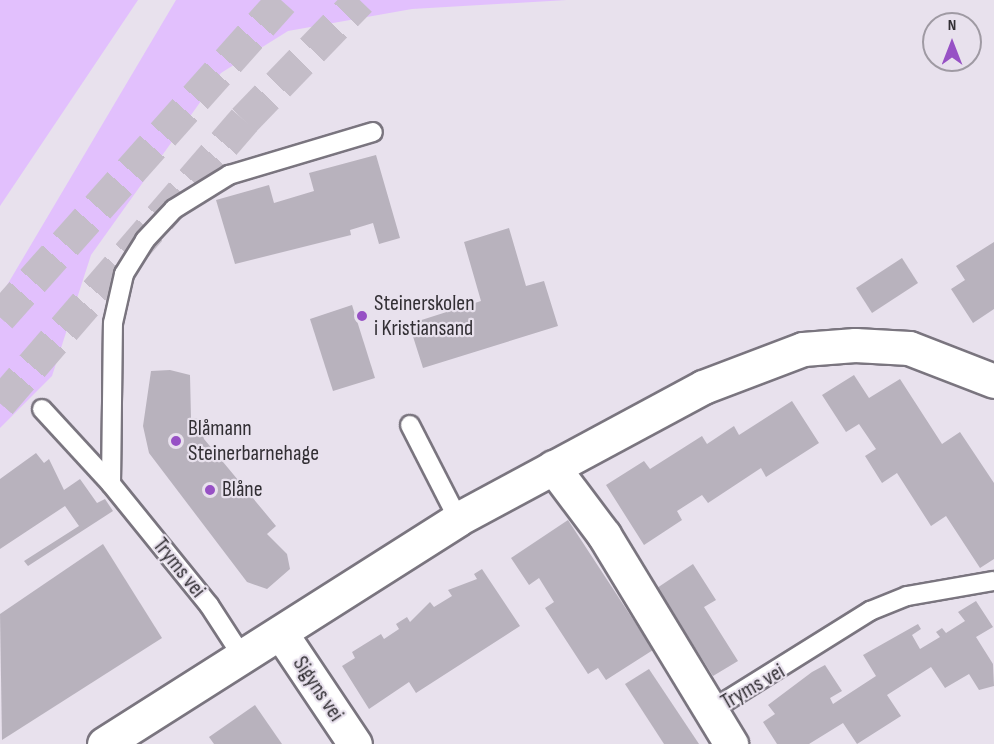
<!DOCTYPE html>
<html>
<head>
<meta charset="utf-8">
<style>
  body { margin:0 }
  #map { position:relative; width:994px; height:744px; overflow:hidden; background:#e8e1ed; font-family:"Sofia Sans Condensed",sans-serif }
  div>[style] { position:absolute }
  .green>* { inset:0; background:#e2c0fd }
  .building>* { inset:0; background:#b8b2bd }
  .trunk-tunnel>* { height:33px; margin-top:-16.5px; transform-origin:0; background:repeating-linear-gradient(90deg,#c4bdc8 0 33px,transparent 0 49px) }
  .roads { filter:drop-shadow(2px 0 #7a757f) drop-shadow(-2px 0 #7a757f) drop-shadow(0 2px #7a757f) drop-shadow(0 -2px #7a757f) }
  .service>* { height:18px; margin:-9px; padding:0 9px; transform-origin:9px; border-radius:9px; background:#fff }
  .minor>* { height:33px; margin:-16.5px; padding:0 16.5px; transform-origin:16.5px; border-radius:16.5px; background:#fff }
  .dots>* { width:16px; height:16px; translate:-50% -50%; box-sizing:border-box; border:3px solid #e8e1ed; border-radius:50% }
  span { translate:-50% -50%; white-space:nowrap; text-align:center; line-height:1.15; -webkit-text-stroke:4.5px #e8e1ed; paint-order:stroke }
  .poi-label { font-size:22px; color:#322f34 }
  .left { translate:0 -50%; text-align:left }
  .street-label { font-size:22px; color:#322f34 }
  .north { position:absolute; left:922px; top:12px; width:60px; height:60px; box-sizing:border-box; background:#e8e1ed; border:2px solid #9f9aa3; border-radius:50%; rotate:0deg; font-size:16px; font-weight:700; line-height:24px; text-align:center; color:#322f34 }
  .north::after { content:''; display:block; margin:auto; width:21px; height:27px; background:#9751c5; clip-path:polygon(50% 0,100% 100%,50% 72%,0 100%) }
</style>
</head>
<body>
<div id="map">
  <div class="green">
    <div style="clip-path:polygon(0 0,138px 0,0 206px)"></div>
    <div style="clip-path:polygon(176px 0,567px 0,412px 9px,288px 31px,221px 73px,91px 255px,52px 376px,0 428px,0 297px)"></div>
  </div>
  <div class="building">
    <div style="clip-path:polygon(376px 155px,400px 238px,379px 244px,373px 223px,350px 230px,351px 235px,235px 264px,216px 200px,269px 185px,274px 203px,314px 191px,309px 173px)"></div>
    <div style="clip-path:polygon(509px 228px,526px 286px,544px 281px,558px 326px,423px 368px,409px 324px,481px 301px,464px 242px)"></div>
    <div style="clip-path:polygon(994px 242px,994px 309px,973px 323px,951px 289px,965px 280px,956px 266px)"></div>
    <div style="clip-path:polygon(902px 258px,918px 283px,872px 313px,856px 288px)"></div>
    <div style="clip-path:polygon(352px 305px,375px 378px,333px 391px,310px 319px)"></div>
    <div style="clip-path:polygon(170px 370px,190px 375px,191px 418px,198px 419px,204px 439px,276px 526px,267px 534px,287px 554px,290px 569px,267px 589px,247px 582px,149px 453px,143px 426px,151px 371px)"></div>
    <div style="clip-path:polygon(854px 375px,869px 398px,900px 379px,942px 444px,960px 432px,994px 483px,994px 559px,980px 568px,946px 516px,931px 526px,897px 473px,882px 483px,865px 456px,876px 449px,859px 424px,846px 432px,822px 395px)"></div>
    <div style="clip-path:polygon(792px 401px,819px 443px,766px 477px,761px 468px,708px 503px,702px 495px,677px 511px,682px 520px,644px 545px,606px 485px,644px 461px,650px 469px,702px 436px,707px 444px,734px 426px,739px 435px)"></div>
    <div style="clip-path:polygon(36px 453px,44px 463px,49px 459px,64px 490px,80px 479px,97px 503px,105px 499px,113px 511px,28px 566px,24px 561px,79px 526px,65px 506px,0 549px,0 479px)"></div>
    <div style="clip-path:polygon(568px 520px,653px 650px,606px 680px,598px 668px,588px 674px,545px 608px,554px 602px,539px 578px,529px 585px,511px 558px)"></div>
    <div style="clip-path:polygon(103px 544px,162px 638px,2px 740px,0 614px)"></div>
    <div style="clip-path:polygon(693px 564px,716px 600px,704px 607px,738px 661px,713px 676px,657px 588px)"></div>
    <div style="clip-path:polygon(482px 569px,520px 626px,416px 693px,409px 682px,369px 709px,342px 666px,355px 658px,352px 652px,381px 634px,384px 639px,399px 629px,396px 624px,407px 617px,410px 622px,430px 602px,434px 607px,452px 596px,448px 590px,477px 579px,474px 574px)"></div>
    <div style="clip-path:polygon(976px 601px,993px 627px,976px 637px,993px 664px,994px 686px,979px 690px,969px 674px,945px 688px,931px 667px,887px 695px,901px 716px,857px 744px,843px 723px,809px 744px,777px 744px,763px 722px,775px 714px,768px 705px,812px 672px,825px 665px,842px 691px,830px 698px,833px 704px,876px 676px,863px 655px,918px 624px,921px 629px,912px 635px,920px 649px,940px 637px,936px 632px,942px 628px,946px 633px,965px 621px,958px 612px)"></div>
    <div style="clip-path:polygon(649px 669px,699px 744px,664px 744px,625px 684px)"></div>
    <div style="clip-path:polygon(255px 705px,282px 744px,214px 744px,209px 737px)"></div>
  </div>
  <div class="trunk-tunnel">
    <div style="left:0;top:317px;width:424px;rotate:-48.3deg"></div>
    <div style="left:0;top:403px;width:374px;rotate:-49.2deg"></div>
    <div style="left:244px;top:120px;width:167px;rotate:-46deg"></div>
  </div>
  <div class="roads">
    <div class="service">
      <div style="left:42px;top:409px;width:102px;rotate:47.4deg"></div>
      <div style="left:111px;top:484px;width:156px;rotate:51deg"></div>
      <div style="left:209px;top:605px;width:61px;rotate:57.1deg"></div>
      <div style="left:410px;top:425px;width:106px;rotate:62.9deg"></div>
      <div style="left:111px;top:484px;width:161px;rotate:-89.3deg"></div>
      <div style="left:113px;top:323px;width:50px;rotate:-77.3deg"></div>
      <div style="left:124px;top:274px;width:40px;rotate:-58deg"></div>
      <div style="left:145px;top:240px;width:42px;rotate:-46.9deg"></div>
      <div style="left:174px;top:209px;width:65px;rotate:-31.7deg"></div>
      <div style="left:229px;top:175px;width:150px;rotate:-16.6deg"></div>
      <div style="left:710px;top:711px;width:189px;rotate:-32deg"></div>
      <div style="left:870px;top:611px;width:40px;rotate:-22deg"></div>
      <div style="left:907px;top:596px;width:88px;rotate:-9.8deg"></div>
    </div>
    <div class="minor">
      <div style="left:553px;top:467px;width:85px;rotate:53.1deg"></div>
      <div style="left:604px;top:535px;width:245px;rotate:58.7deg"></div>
      <div style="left:282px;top:635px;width:131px;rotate:56.2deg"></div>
      <div style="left:104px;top:744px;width:419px;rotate:-32.4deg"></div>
      <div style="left:458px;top:519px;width:278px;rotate:-28.3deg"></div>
      <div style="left:703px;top:387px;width:107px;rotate:-20.8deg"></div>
      <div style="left:803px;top:349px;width:52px;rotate:-4.4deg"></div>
      <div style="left:855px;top:345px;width:54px;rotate:3.2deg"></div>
      <div style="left:909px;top:348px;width:91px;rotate:21.2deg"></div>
    </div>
  </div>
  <div class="dots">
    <div style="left:362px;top:316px;background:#9751c5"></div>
    <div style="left:176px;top:441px;background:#9751c5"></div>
    <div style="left:210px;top:490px;background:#9751c5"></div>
  </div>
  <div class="poi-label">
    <span class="left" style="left:374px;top:316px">Steinerskolen<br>i Kristiansand</span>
    <span class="left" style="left:188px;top:441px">Blåmann<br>Steinerbarnehage</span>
    <span class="left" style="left:222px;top:490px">Blåne</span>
  </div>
  <div class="street-label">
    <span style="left:179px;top:568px;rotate:51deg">Tryms vei</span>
    <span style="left:753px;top:687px;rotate:-30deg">Tryms vei</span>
    <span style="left:318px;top:689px;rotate:56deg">Sigyns vei</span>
  </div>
  <div class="north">N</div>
</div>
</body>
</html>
